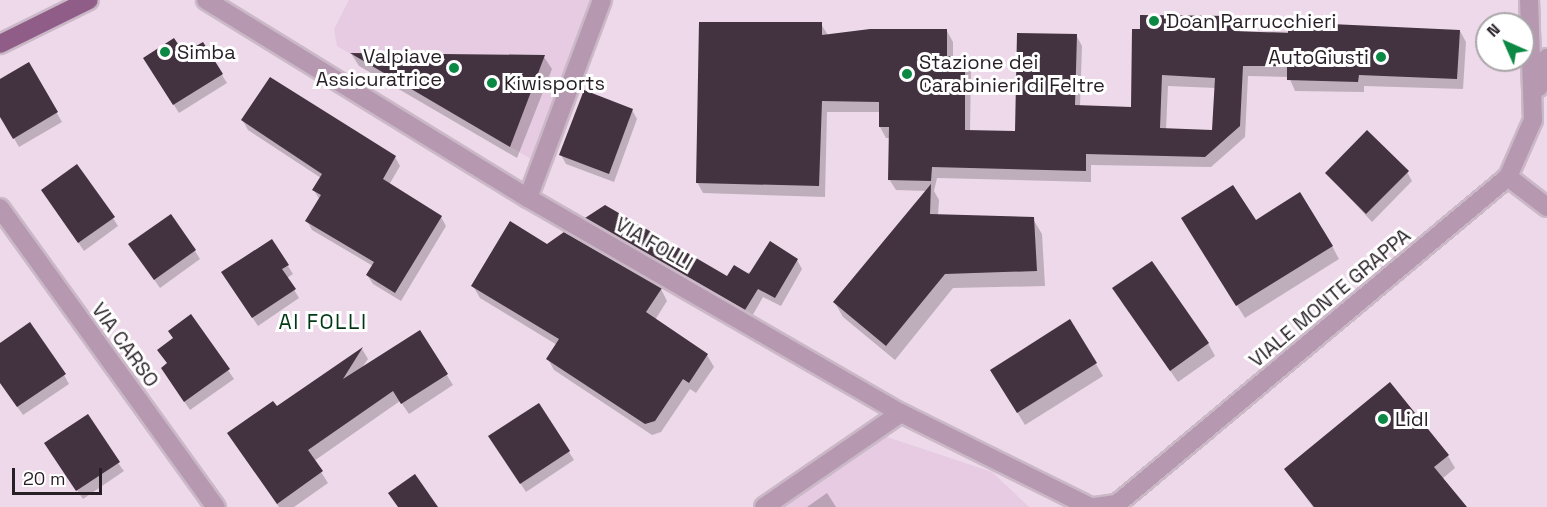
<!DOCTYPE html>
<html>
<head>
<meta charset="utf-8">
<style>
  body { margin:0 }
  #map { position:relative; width:1547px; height:507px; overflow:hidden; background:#eed9ea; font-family:"Space Grotesk",sans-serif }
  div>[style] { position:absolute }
  .built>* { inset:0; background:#e6cbe2 }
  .shadow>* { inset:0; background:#0003 }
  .building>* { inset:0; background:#433240 }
  .roads { filter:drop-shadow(2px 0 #cab8c7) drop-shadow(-2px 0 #cab8c7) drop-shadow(0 2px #cab8c7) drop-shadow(0 -2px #cab8c7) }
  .minor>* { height:18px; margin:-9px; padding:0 9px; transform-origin:9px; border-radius:9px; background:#b699b1 }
  .major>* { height:18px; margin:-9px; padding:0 9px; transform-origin:9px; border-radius:9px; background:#8f5d88 }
  .dots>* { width:16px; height:16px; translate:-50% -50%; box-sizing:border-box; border:3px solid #fff; border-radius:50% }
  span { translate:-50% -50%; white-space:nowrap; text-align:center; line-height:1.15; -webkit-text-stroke:6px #fff; paint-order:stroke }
  .poi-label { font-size:20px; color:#271f25 }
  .left { translate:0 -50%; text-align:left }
  .right { translate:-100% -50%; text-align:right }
  .street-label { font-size:20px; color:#271f25 }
  .neighbourhood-label { font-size:21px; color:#003716; letter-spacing:1.5px }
  .north { position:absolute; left:1475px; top:12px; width:60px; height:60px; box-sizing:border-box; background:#fff; border:2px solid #a9a5a8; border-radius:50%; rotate:315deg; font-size:16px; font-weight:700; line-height:24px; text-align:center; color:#271f25 }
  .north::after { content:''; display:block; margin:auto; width:21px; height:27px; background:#0b8843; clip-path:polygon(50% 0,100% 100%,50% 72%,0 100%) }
  .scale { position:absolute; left:12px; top:468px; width:90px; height:27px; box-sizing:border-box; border:3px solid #271f25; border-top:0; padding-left:8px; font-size:18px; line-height:21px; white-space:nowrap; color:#271f25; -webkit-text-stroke:4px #fff; paint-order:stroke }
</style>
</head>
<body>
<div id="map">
  <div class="built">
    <div style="clip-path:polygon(349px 0,602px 0,540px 164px,337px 46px,334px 29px)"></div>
    <div style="clip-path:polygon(875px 433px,992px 472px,1029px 507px,768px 507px)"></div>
  </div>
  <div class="shadow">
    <div style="clip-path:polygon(evenodd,1234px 17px,1240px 32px,1460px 31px,1466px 42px,1463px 89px,1364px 86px,1364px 92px,1295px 91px,1289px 77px,1248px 76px,1245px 137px,1211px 167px,1091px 165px,1091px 182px,937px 178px,934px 191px,939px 200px,938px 215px,1033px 219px,1042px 234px,1045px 286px,953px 288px,895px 360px,843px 317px,835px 303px,927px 191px,896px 190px,889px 179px,891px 138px,886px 138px,880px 127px,880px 112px,827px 112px,825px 197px,703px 193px,697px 182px,821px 24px,828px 35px,947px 31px,953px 42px,953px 58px,964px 58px,971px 69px,970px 132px,1016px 133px,1076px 35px,1082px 46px,1080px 106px,1133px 108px,1134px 30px,1234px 17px,1168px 86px,1216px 88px,1214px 132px,1166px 130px,1168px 86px)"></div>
    <div style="clip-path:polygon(183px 55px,222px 75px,227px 83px,179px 113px,150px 67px)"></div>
    <div style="clip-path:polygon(352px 55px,544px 57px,552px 69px,517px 158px,359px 66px)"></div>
    <div style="clip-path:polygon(29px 64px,62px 122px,19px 147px,0 114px,0 81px)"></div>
    <div style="clip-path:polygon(632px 110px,637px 119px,614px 182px,566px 164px,561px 155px)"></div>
    <div style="clip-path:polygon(243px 121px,395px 157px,400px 166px,389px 185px,441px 217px,446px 226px,401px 301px,373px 284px,367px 275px,373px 266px,312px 230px,307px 221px,319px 199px,314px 190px,321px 178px,248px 130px)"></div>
    <div style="clip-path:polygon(1407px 172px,1412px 181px,1372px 222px,1327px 173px)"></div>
    <div style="clip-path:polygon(48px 199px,113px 218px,118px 226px,84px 251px)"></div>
    <div style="clip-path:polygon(587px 219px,728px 278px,797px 260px,802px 269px,781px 306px,763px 297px,751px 318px,592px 227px)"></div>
    <div style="clip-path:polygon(1190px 230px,1332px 246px,1339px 259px,1245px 318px)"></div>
    <div style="clip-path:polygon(130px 245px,195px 251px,200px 259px,160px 288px)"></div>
    <div style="clip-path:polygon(547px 245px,661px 289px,667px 301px,655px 320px,707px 355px,714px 367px,696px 393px,690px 389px,661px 432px,652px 435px,554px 370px,548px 359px,557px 345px,480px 298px,473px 286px)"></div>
    <div style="clip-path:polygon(288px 266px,293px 274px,287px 278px,299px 298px,258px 326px,228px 281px)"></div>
    <div style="clip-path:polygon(1121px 301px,1208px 343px,1215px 356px,1178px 382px)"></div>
    <div style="clip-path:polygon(191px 316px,234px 379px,190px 410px,168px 378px,174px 339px)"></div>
    <div style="clip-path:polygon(420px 332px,453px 385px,409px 414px,400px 401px,314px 461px,328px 483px,294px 507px,279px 507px,235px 444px,277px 408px,362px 349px,368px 359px,361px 369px)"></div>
    <div style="clip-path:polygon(0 345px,64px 375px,69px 384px,23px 415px,0 382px)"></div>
    <div style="clip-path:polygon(1096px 364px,1103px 376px,1025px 425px,999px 383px)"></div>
    <div style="clip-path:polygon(539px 405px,574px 460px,526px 492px,495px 445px)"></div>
    <div style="clip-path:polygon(51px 452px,118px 463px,124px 471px,83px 499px)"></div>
    <div style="clip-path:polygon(1448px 456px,1455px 468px,1442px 479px,1465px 507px,1313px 507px,1286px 470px)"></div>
    <div style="clip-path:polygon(827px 493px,836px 507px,807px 507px)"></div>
  </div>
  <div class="building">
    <div style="clip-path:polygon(evenodd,1140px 15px,1235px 16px,1234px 31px,1288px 33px,1288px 22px,1460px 30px,1457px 79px,1359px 75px,1358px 82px,1287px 80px,1287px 66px,1243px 66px,1240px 126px,1205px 157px,1086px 154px,1086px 171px,932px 167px,931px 181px,888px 180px,889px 127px,879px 127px,879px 102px,822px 101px,819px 186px,696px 183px,699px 22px,822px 22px,822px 35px,870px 29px,947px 29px,947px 56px,965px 56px,965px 130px,1015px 131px,1017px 33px,1077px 34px,1075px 105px,1131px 107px,1132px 29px,1140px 29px,1140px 15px,1162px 75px,1215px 78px,1212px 130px,1160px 128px,1162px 75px)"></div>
    <div style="clip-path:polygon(174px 38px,184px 53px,203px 42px,223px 74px,173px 105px,143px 58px)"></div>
    <div style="clip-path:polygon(350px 53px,545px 55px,510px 147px)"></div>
    <div style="clip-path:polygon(29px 62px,58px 112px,13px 139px,0 117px,0 79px)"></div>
    <div style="clip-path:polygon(270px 77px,396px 156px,383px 179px,442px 216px,395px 293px,366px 275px,374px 262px,305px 221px,321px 195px,312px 190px,322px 174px,241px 120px)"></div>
    <div style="clip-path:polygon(584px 90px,633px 109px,609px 174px,559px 155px)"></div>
    <div style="clip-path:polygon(1367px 130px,1409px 171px,1366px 214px,1325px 173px)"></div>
    <div style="clip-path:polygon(77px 164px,115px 217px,78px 243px,41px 190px)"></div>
    <div style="clip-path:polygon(931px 184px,930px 214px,1034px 217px,1037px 271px,945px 274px,886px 346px,833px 302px)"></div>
    <div style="clip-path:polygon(1233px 185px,1256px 220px,1300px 192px,1333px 246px,1236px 306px,1181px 218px)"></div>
    <div style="clip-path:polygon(605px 205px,727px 276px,734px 265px,749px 274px,770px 241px,798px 259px,775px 298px,758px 289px,745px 310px,585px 218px)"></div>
    <div style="clip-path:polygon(171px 214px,196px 250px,154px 280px,128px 244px)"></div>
    <div style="clip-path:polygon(510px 221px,547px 244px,564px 232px,662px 288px,646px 312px,708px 354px,689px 383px,683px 379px,655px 421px,645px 424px,546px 359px,559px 339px,471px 286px)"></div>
    <div style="clip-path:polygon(272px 239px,289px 265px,282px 269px,296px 289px,252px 318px,221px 272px)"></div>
    <div style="clip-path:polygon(1152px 261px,1209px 343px,1170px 371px,1112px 288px)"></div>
    <div style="clip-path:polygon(191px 314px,230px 369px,184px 402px,161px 368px,167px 363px,157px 350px,173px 338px,168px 331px)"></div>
    <div style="clip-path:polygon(1070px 319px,1097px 363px,1017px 413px,990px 370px)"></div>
    <div style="clip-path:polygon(30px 322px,66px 374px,17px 407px,0 383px,0 343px)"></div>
    <div style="clip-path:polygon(420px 330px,448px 374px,401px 404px,393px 391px,308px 450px,323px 471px,277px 504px,227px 433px,273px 401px,277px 406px,363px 347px,343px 379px)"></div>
    <div style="clip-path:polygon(1390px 382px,1449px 455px,1434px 467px,1467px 507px,1314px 507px,1284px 469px)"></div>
    <div style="clip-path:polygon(539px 403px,570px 451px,520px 484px,488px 436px)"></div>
    <div style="clip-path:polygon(88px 414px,120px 462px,76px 491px,44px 443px)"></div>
    <div style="clip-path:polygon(415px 474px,438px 507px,398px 507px,388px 493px)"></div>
  </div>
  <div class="roads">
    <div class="minor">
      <div style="left:206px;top:0;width:378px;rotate:31.6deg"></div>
      <div style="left:528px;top:198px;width:431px;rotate:30deg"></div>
      <div style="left:901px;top:413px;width:211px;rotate:26.4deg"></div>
      <div style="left:1539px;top:87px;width:30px;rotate:-75deg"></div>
      <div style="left:1508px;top:177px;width:49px;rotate:37.6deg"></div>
      <div style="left:528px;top:198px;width:211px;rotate:-69.5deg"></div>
      <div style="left:0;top:208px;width:369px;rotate:54.2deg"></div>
      <div style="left:764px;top:507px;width:166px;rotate:-34.5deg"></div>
      <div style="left:1095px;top:507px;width:22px;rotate:-8deg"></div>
      <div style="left:1117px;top:504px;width:510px;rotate:-39.91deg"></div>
      <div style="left:1508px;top:177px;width:62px;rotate:-66.3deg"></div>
      <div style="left:1533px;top:120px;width:120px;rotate:-91.9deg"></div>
    </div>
    <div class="major">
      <div style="left:0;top:44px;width:99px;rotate:-26.3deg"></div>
    </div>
  </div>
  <div class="dots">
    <div style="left:1154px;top:21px;background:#0b8843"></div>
    <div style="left:165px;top:52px;background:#0b8843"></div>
    <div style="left:1381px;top:57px;background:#0b8843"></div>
    <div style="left:454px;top:68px;background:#0b8843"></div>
    <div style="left:907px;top:74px;background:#0b8843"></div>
    <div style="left:492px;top:83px;background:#0b8843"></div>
    <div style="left:1383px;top:419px;background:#0b8843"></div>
  </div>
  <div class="poi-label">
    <span class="left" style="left:1166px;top:21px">Doan Parrucchieri</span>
    <span class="left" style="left:177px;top:52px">Simba</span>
    <span class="right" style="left:442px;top:68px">Valpiave<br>Assicuratrice</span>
    <span class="right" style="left:1369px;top:57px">AutoGiusti</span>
    <span class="left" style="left:919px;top:74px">Stazione dei<br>Carabinieri di Feltre</span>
    <span class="left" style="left:504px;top:83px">Kiwisports</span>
    <span class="left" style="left:1395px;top:419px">Lidl</span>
  </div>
  <div class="street-label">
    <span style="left:654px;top:244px;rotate:30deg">VIA FOLLI</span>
    <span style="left:1330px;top:298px;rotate:-40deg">VIALE MONTE GRAPPA</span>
    <span style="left:125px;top:345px;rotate:54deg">VIA CARSO</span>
  </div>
  <div class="neighbourhood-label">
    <span style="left:323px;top:322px">AI FOLLI</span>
  </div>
  <div class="north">N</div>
  <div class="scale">20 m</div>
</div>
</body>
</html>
